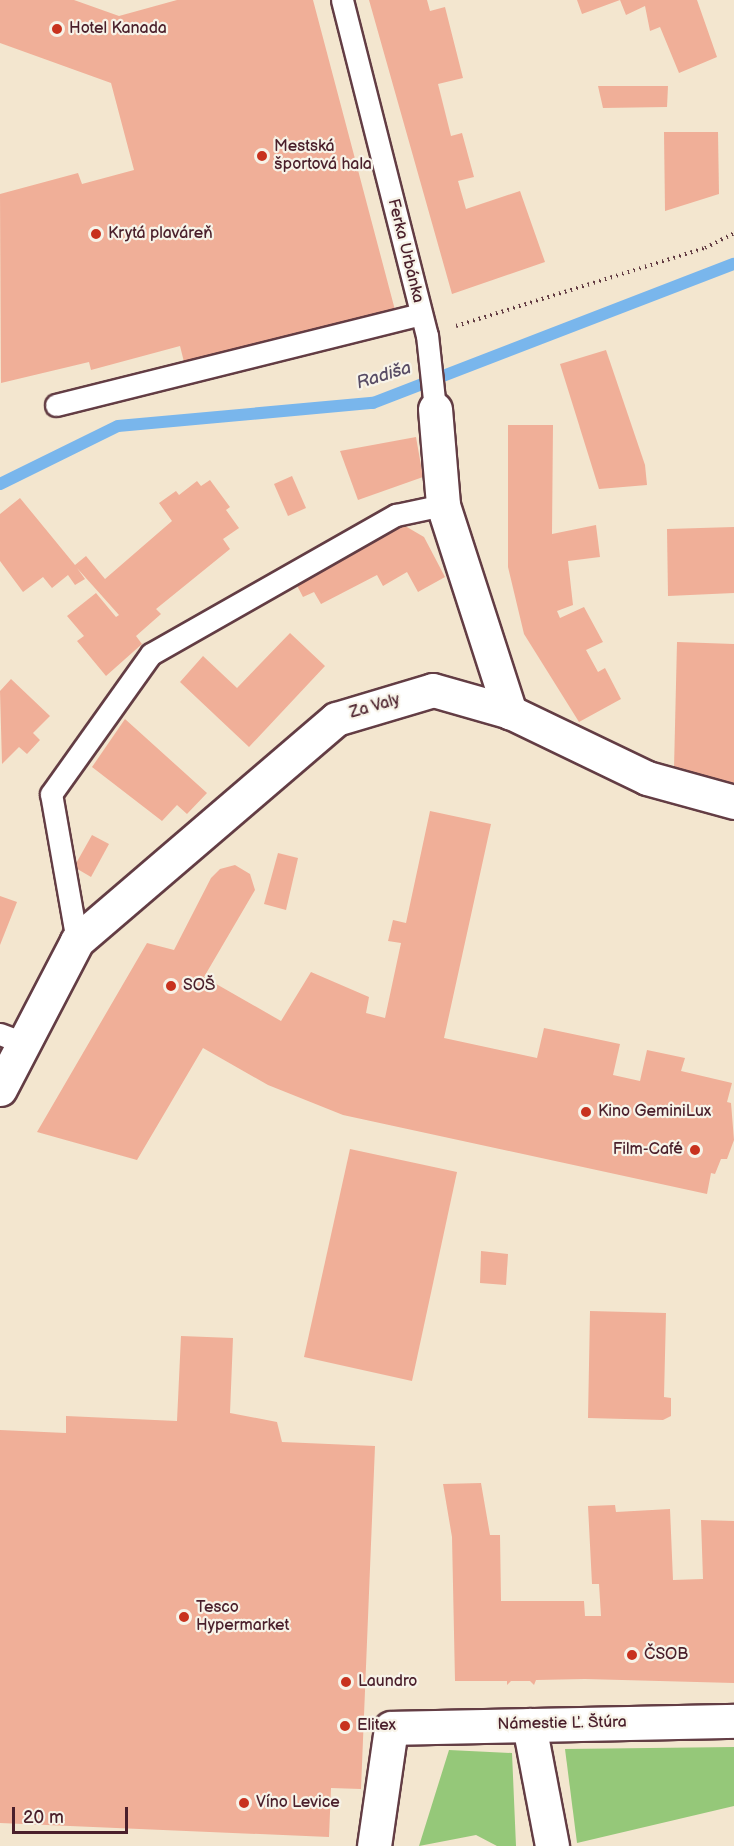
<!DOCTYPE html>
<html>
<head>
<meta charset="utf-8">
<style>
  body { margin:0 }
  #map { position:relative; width:734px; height:1846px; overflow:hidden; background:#f3e6cf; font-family:"Balsamiq Sans",sans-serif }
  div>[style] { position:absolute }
  .green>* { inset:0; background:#95c879 }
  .stream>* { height:12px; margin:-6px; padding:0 6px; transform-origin:6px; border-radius:6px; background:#79b6ec }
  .building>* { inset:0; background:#f0af98 }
  .path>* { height:4px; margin-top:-2px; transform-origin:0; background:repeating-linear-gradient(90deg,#633d44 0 1.5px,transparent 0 6px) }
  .roads { filter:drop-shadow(2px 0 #633d44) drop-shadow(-2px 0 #633d44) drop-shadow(0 2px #633d44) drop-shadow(0 -2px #633d44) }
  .lane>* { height:21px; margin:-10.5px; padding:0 10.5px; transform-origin:10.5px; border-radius:10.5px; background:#fff }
  .street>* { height:33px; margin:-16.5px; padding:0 16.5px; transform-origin:16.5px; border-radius:16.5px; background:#fff }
  .dots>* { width:16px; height:16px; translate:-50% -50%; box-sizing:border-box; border:3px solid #f7f3e8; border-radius:50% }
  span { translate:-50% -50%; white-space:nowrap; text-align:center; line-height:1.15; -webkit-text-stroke:4.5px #f7f3e8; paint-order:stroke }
  .poi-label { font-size:16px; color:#4a1f2b }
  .left { translate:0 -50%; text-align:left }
  .right { translate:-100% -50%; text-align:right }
  .street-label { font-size:16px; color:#4a1f2b }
  .water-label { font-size:18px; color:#584c65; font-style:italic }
  .scale { position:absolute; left:12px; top:1807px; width:116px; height:27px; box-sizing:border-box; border:3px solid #4a1f2b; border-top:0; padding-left:8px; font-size:18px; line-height:21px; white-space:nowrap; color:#4a1f2b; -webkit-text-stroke:4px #f7f3e8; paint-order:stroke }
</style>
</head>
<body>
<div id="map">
  <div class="green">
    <div style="clip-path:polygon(734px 1747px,734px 1806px,577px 1843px,565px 1749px)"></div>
    <div style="clip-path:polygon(449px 1750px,512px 1753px,516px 1846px,497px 1846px,476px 1835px,419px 1846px)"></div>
  </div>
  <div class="stream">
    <div style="left:0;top:484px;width:131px;rotate:-26.2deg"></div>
    <div style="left:118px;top:426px;width:256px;rotate:-5.2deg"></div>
    <div style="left:373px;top:403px;width:387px;rotate:-21.1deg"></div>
  </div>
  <div class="building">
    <div style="clip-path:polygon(0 0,74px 0,119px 16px,177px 0,313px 0,395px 310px,185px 366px,180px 346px,91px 370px,89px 362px,1px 383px,0 194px,78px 173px,82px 184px,134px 170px,111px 83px,0 43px)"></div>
    <div style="clip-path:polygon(369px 0,427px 0,430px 11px,445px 7px,463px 78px,438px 84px,451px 136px,462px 133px,474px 177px,458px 181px,466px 209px,520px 191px,545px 262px,452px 294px)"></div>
    <div style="clip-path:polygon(577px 0,697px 0,717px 57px,679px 73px,660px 27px,650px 31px,645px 6px,626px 15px,620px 0,582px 14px)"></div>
    <div style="clip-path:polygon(598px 86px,668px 86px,667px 107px,603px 108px)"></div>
    <div style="clip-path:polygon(664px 132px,718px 132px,719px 194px,665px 211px)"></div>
    <div style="clip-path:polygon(606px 350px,645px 465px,647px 485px,599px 489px,560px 364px)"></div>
    <div style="clip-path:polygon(508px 425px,553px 425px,552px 534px,596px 525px,600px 557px,568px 561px,573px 605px,557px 611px,560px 618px,584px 607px,603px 642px,586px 650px,598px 672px,605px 668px,621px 699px,579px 722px,524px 634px,508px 567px)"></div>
    <div style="clip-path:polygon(416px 437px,423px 477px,358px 500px,340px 451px)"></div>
    <div style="clip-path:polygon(292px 476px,306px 508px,288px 516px,274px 484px)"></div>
    <div style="clip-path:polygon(210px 480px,230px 507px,226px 510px,239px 528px,223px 539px,230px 549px,156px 609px,161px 614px,136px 636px,142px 644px,106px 676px,77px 641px,84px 636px,67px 616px,96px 593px,116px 617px,119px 615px,77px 568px,85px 579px,75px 585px,68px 575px,52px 588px,43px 577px,23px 592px,0 561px,0 514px,20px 498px,75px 565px,86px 556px,105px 579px,172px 521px,159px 503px,176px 491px,179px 495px,197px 481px,201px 486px)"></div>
    <div style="clip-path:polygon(400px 523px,424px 537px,445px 577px,418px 592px,407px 572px,383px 586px,377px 575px,321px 604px,314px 592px,303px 597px,292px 576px)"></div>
    <div style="clip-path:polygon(734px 527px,734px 593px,668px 596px,667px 529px)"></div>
    <div style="clip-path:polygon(290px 633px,325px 666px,249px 747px,180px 682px,203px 656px,237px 688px)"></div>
    <div style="clip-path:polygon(677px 642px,734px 644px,734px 783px,674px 769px)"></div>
    <div style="clip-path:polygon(11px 679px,50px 716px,33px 733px,40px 740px,27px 754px,19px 747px,2px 764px,0 691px)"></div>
    <div style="clip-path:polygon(125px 719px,207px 793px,187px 814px,177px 805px,162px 821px,92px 767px)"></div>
    <div style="clip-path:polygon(430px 811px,491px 824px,444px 1038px,537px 1058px,544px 1028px,620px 1044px,613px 1075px,640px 1081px,647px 1050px,685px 1058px,681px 1071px,732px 1083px,727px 1102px,731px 1103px,734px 1140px,727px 1159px,721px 1159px,715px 1174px,711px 1173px,707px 1194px,343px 1115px,268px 1085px,203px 1048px,137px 1160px,37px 1132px,147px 943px,174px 950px,211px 878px,220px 869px,235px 865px,250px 874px,255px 890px,204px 977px,281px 1021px,311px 972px,369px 997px,366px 1013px,385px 1018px,401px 943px,388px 941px,393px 920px,406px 923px)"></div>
    <div style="clip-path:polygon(92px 835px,109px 844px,91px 877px,74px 867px)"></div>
    <div style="clip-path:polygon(278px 853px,298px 858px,286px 910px,264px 904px)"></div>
    <div style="clip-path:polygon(0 896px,17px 902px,0 945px)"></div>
    <div style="clip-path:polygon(350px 1149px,457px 1172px,412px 1381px,304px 1357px)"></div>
    <div style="clip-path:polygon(481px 1251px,508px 1254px,506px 1285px,480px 1283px)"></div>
    <div style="clip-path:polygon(590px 1311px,666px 1313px,664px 1397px,671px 1398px,671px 1416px,663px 1420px,588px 1418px)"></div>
    <div style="clip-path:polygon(181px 1336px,233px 1338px,230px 1413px,277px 1422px,282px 1442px,375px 1446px,361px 1789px,331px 1788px,329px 1837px,0 1823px,0 1430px,66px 1433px,66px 1416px,177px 1421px)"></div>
    <div style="clip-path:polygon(481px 1483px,490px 1535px,500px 1535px,501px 1601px,584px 1601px,585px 1616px,601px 1616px,599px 1584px,592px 1584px,588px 1506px,615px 1505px,616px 1512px,670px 1509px,673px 1580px,703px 1579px,701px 1520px,734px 1521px,734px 1683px,585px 1679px,536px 1680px,534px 1685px,530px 1681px,511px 1681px,507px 1685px,507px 1681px,455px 1681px,452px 1537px,443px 1484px)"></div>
  </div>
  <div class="path">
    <div style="left:456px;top:326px;width:261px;rotate:-17.4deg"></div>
    <div style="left:705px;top:248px;width:33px;rotate:-27deg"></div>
  </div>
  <div class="roads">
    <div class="lane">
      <div style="left:342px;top:0;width:346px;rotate:75.8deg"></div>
      <div style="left:427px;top:335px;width:74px;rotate:83.8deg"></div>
      <div style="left:56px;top:405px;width:376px;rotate:-14deg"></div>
      <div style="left:77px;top:941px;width:149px;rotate:-100deg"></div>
      <div style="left:51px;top:794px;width:172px;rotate:-54.5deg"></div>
      <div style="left:151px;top:654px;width:282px;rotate:-29.6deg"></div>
      <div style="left:396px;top:515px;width:48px;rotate:-12deg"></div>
      <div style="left:0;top:1034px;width:22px;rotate:21deg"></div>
    </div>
    <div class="street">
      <div style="left:435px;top:409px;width:96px;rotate:85.2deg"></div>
      <div style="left:443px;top:505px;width:218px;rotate:72.1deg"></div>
      <div style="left:0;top:1089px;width:167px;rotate:-62.5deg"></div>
      <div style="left:77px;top:941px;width:341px;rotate:-40.6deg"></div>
      <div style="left:336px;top:719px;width:101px;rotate:-16.6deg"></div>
      <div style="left:433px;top:690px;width:80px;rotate:15.9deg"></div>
      <div style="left:510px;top:712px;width:152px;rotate:25.7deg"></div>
      <div style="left:647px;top:778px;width:90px;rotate:15.4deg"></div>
      <div style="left:529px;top:1725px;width:123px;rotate:79.2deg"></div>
      <div style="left:374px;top:1846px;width:119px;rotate:-81.8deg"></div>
      <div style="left:391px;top:1728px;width:343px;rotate:-1.2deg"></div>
    </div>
  </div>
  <div class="dots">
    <div style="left:57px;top:29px;background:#c8321e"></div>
    <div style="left:262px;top:156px;background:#c8321e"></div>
    <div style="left:96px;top:234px;background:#c8321e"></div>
    <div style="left:171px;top:986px;background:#c8321e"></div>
    <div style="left:586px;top:1112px;background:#c8321e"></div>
    <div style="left:695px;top:1150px;background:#c8321e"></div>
    <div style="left:184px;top:1617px;background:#c8321e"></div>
    <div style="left:632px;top:1655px;background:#c8321e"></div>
    <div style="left:346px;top:1682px;background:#c8321e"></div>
    <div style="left:345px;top:1726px;background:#c8321e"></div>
    <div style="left:244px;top:1803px;background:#c8321e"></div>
  </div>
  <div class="poi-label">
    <span class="left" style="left:69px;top:29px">Hotel Kanada</span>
    <span class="left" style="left:274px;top:156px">Mestská<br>športová hala</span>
    <span class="left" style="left:108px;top:234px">Krytá plaváreň</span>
    <span class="left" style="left:183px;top:986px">SOŠ</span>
    <span class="left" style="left:598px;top:1112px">Kino GeminiLux</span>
    <span class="right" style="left:683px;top:1150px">Film-Café</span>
    <span class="left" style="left:196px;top:1617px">Tesco<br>Hypermarket</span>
    <span class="left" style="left:644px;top:1655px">ČSOB</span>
    <span class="left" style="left:358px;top:1682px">Laundro</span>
    <span class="left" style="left:357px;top:1726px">Elitex</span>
    <span class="left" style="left:256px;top:1803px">Víno Levice</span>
  </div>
  <div class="street-label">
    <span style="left:405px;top:251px;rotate:76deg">Ferka Urbánka</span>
    <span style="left:375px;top:707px;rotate:-16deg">Za Valy</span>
    <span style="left:562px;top:1724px;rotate:-1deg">Námestie Ľ. Štúra</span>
  </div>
  <div class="water-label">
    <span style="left:384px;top:376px;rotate:-17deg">Radiša</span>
  </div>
  <div class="scale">20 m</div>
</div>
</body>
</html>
